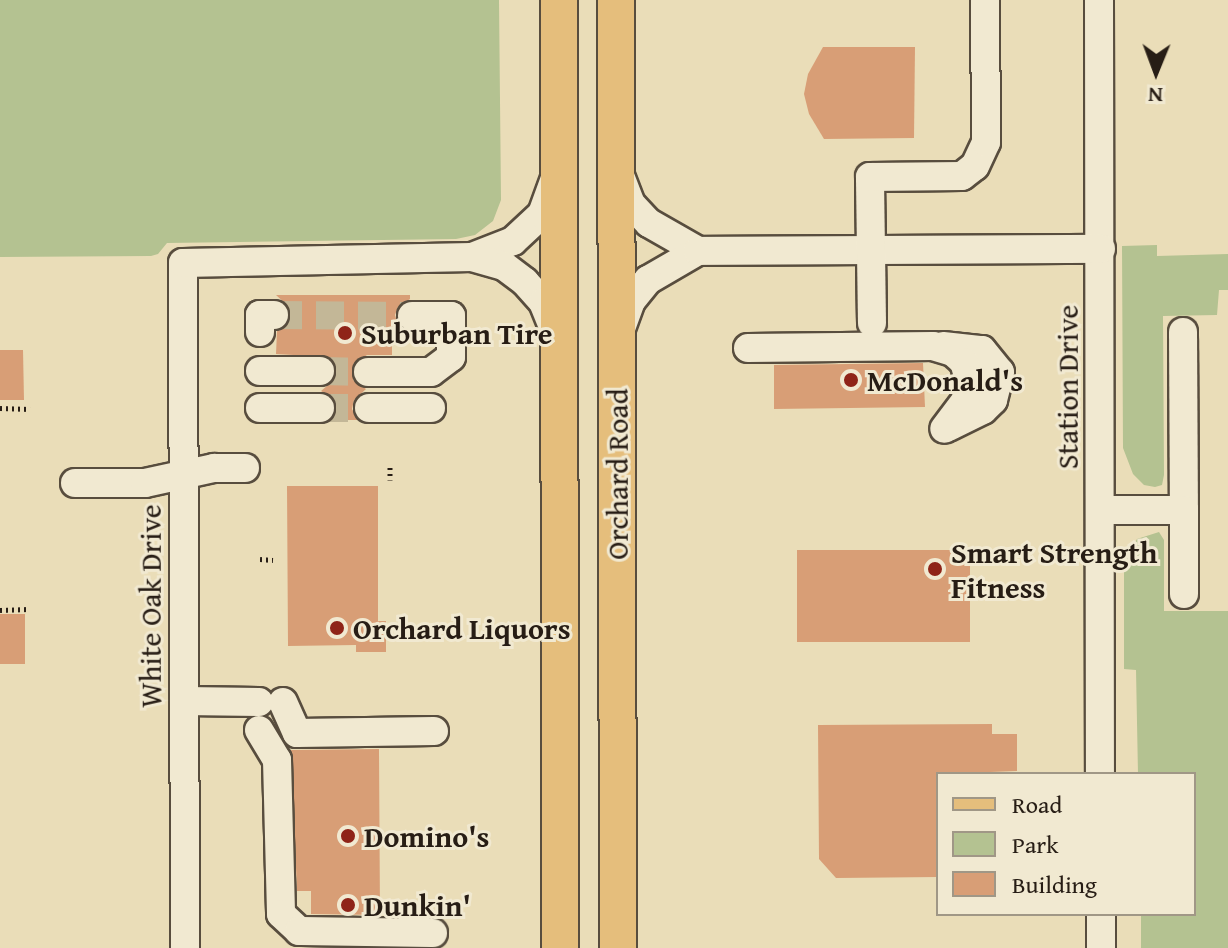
<!DOCTYPE html>
<html>
<head>
<meta charset="utf-8">
<style>
  body { margin:0 }
  #map { position:relative; width:1228px; height:948px; overflow:hidden; background:#eaddb8; font-family:"Gentium Book Plus",serif }
  div>[style] { position:absolute }
  .green>* { inset:0; background:#b4c291 }
  .building>* { inset:0; background:#d89e76 }
  .minor-tunnel>* { height:28px; margin-top:-14px; transform-origin:0; background:repeating-linear-gradient(90deg,#c3b797 0 28px,transparent 0 42px) }
  .path>* { height:5px; margin-top:-2.5px; transform-origin:0; background:repeating-linear-gradient(90deg,#271d15 0 2px,transparent 0 6px) }
  .roads { filter:drop-shadow(2px 0 #584d3e) drop-shadow(-2px 0 #584d3e) drop-shadow(0 2px #584d3e) drop-shadow(0 -2px #584d3e) }
  .minor>* { height:28px; margin:-14px; padding:0 14px; transform-origin:14px; border-radius:14px; background:#f1e9d1 }
  .major>* { height:36px; margin:-18px; padding:0 18px; transform-origin:18px; border-radius:18px; background:#e5be7c }
  .dots>* { width:22px; height:22px; translate:-50% -50%; box-sizing:border-box; border:4px solid #f1e9d1; border-radius:50% }
  span { translate:-50% -50%; white-space:nowrap; text-align:center; line-height:1.15; -webkit-text-stroke:6px #f1e9d1; paint-order:stroke }
  .poi-label { font-size:30px; color:#271d15; font-weight:700 }
  .left { translate:0 -50%; text-align:left }
  .street-label { font-size:30px; color:#271d15 }
  .legend { position:absolute; left:936px; top:772px; width:260px; height:144px; box-sizing:border-box; background:#f1e9d1; border:2px solid #a09786; margin:0; padding:10px 14px; list-style:none; font-size:24px; color:#271d15 }
  .legend li { display:flex; align-items:center; gap:16px; height:40px }
  .legend b { width:40px; border:2px solid #a09786 }
  .north { position:absolute; left:1116px; top:32px; width:80px; height:80px; -webkit-text-stroke:6px #f1e9d1; paint-order:stroke; rotate:181deg; font-size:22px; font-weight:700; line-height:32px; text-align:center; color:#271d15 }
  .north::after { content:''; display:block; margin:auto; width:28px; height:36px; background:#271d15; clip-path:polygon(50% 0,100% 100%,50% 72%,0 100%) }
</style>
</head>
<body>
<div id="map">
  <div class="green">
    <div style="clip-path:polygon(0 0,499px 0,501px 200px,493px 221px,475px 235px,456px 239px,167px 243px,158px 254px,151px 256px,0 257px)"></div>
    <div style="clip-path:polygon(1157px 245px,1157px 256px,1228px 254px,1228px 290px,1219px 290px,1217px 315px,1163px 316px,1164px 475px,1162px 485px,1155px 487px,1144px 485px,1133px 474px,1123px 448px,1122px 246px)"></div>
    <div style="clip-path:polygon(1159px 532px,1164px 540px,1164px 611px,1228px 611px,1228px 948px,1141px 948px,1141px 914px,1194px 914px,1194px 774px,1138px 774px,1136px 670px,1124px 669px,1124px 562px,1137px 539px)"></div>
  </div>
  <div class="building">
    <div style="clip-path:polygon(823px 47px,915px 47px,914px 138px,824px 139px,809px 114px,804px 94px,808px 74px)"></div>
    <div style="clip-path:polygon(276px 295px,410px 295px,410px 299px,398px 307px,395px 315px,398px 325px,410px 333px,392px 333px,392px 355px,367px 355px,353px 364px,353px 380px,366px 389px,354px 400px,352px 409px,358px 420px,331px 420px,337px 409px,335px 400px,321px 391px,334px 380px,337px 372px,329px 357px,276px 354px,277px 331px,288px 324px,291px 316px,288px 306px)"></div>
    <div style="clip-path:polygon(0 350px,23px 350px,24px 400px,0 400px)"></div>
    <div style="clip-path:polygon(923px 363px,925px 407px,774px 409px,774px 365px)"></div>
    <div style="clip-path:polygon(287px 486px,378px 486px,378px 621px,386px 621px,386px 652px,356px 652px,356px 645px,288px 646px)"></div>
    <div style="clip-path:polygon(797px 550px,970px 550px,970px 642px,797px 642px)"></div>
    <div style="clip-path:polygon(0 614px,25px 614px,25px 664px,0 664px)"></div>
    <div style="clip-path:polygon(992px 724px,992px 734px,1017px 734px,1017px 771px,938px 774px,938px 877px,836px 878px,819px 859px,818px 725px)"></div>
    <div style="clip-path:polygon(379px 749px,380px 915px,311px 914px,311px 891px,297px 891px,291px 750px)"></div>
  </div>
  <div class="minor-tunnel">
    <div style="left:274px;top:315px;width:138px;rotate:0.4deg"></div>
    <div style="left:320px;top:371px;width:48px;rotate:1.2deg"></div>
    <div style="left:320px;top:408px;width:49px"></div>
  </div>
  <div class="path">
    <div style="left:0;top:408px;width:30px;rotate:2deg"></div>
    <div style="left:390px;top:467px;width:13px;rotate:90deg"></div>
    <div style="left:260px;top:559px;width:13px;rotate:4deg"></div>
    <div style="left:0;top:610px;width:29px;rotate:-2deg"></div>
  </div>
  <div class="roads">
    <div class="minor">
      <div style="left:1099px;top:0;width:774px;rotate:89.93deg"></div>
      <div style="left:619px;top:173px;width:33px;rotate:69deg"></div>
      <div style="left:631px;top:204px;width:26px;rotate:47deg"></div>
      <div style="left:649px;top:223px;width:56px;rotate:29.7deg"></div>
      <div style="left:698px;top:251px;width:58px;rotate:149.9deg"></div>
      <div style="left:648px;top:280px;width:27px;rotate:129deg"></div>
      <div style="left:631px;top:301px;width:29px;rotate:110deg"></div>
      <div style="left:698px;top:251px;width:403px;rotate:-0.3deg"></div>
      <div style="left:472px;top:257px;width:44px;rotate:-21.3deg"></div>
      <div style="left:513px;top:241px;width:40px;rotate:-43deg"></div>
      <div style="left:542px;top:214px;width:35px;rotate:-70deg"></div>
      <div style="left:872px;top:323px;width:146px;rotate:-90.8deg"></div>
      <div style="left:870px;top:177px;width:92px;rotate:-0.6deg"></div>
      <div style="left:962px;top:176px;width:16px;rotate:-38deg"></div>
      <div style="left:975px;top:166px;width:26px;rotate:-65deg"></div>
      <div style="left:986px;top:142px;width:142px;rotate:-90.4deg"></div>
      <div style="left:260px;top:332px;width:17px;rotate:-90deg"></div>
      <div style="left:260px;top:315px;width:14px"></div>
      <div style="left:1183px;top:332px;width:178px;rotate:89.7deg"></div>
      <div style="left:943px;top:346px;width:39px;rotate:6deg"></div>
      <div style="left:982px;top:350px;width:28px;rotate:51deg"></div>
      <div style="left:1000px;top:372px;width:29px;rotate:104deg"></div>
      <div style="left:993px;top:400px;width:14px;rotate:135deg"></div>
      <div style="left:983px;top:410px;width:39px;rotate:154deg"></div>
      <div style="left:748px;top:348px;width:185px;rotate:-0.6deg"></div>
      <div style="left:933px;top:346px;width:21px;rotate:17deg"></div>
      <div style="left:953px;top:352px;width:15px;rotate:42deg"></div>
      <div style="left:964px;top:362px;width:19px;rotate:74deg"></div>
      <div style="left:969px;top:380px;width:20px;rotate:99deg"></div>
      <div style="left:966px;top:400px;width:36px;rotate:127deg"></div>
      <div style="left:260px;top:371px;width:60px"></div>
      <div style="left:368px;top:372px;width:63px"></div>
      <div style="left:431px;top:372px;width:25px;rotate:-37deg"></div>
      <div style="left:451px;top:357px;width:41px;rotate:-90deg"></div>
      <div style="left:451px;top:316px;width:39px;rotate:180deg"></div>
      <div style="left:260px;top:408px;width:60px"></div>
      <div style="left:369px;top:408px;width:62px"></div>
      <div style="left:75px;top:483px;width:70px"></div>
      <div style="left:145px;top:483px;width:71px;rotate:-12.3deg"></div>
      <div style="left:214px;top:468px;width:31px"></div>
      <div style="left:1101px;top:510px;width:83px"></div>
      <div style="left:1184px;top:510px;width:84px;rotate:90deg"></div>
      <div style="left:185px;top:701px;width:74px;rotate:0.8deg"></div>
      <div style="left:283px;top:702px;width:34px;rotate:66deg"></div>
      <div style="left:297px;top:733px;width:137px;rotate:-0.8deg"></div>
      <div style="left:259px;top:730px;width:35px;rotate:59deg"></div>
      <div style="left:277px;top:760px;width:154px;rotate:88.5deg"></div>
      <div style="left:281px;top:914px;width:25px;rotate:43deg"></div>
      <div style="left:299px;top:931px;width:134px;rotate:0.9deg"></div>
      <div style="left:1101px;top:914px;width:34px;rotate:90deg"></div>
      <div style="left:185px;top:948px;width:685px;rotate:-90.17deg"></div>
      <div style="left:183px;top:263px;width:289px;rotate:-1.2deg"></div>
      <div style="left:472px;top:257px;width:33px;rotate:16deg"></div>
      <div style="left:504px;top:266px;width:26px;rotate:37deg"></div>
      <div style="left:525px;top:282px;width:27px;rotate:48deg"></div>
      <div style="left:543px;top:302px;width:35px;rotate:68deg"></div>
    </div>
    <div class="major">
      <div style="left:559px;top:0;width:948px;rotate:89.94deg"></div>
      <div style="left:616px;top:0;width:948px;rotate:89.88deg"></div>
    </div>
  </div>
  <div class="dots">
    <div style="left:345px;top:333px;background:#8f2418"></div>
    <div style="left:851px;top:380px;background:#8f2418"></div>
    <div style="left:935px;top:569px;background:#8f2418"></div>
    <div style="left:337px;top:628px;background:#8f2418"></div>
    <div style="left:348px;top:836px;background:#8f2418"></div>
    <div style="left:348px;top:905px;background:#8f2418"></div>
  </div>
  <div class="poi-label">
    <span class="left" style="left:361px;top:333px">Suburban Tire</span>
    <span class="left" style="left:867px;top:380px">McDonald's</span>
    <span class="left" style="left:951px;top:569px">Smart Strength<br>Fitness</span>
    <span class="left" style="left:353px;top:628px">Orchard Liquors</span>
    <span class="left" style="left:364px;top:836px">Domino's</span>
    <span class="left" style="left:364px;top:905px">Dunkin'</span>
  </div>
  <div class="street-label">
    <span style="left:1067px;top:387px;rotate:-90deg">Station Drive</span>
    <span style="left:617px;top:474px;rotate:-90deg">Orchard Road</span>
    <span style="left:150px;top:606px;rotate:-90deg">White Oak Drive</span>
  </div>
  <ul class="legend">
  <li><b style="height:10px;background:#e5be7c"></b>Road</li>
  <li><b style="height:22px;background:#b4c291"></b>Park</li>
  <li><b style="height:22px;background:#d89e76"></b>Building</li>
  </ul>
  <div class="north">N</div>
</div>
</body>
</html>
